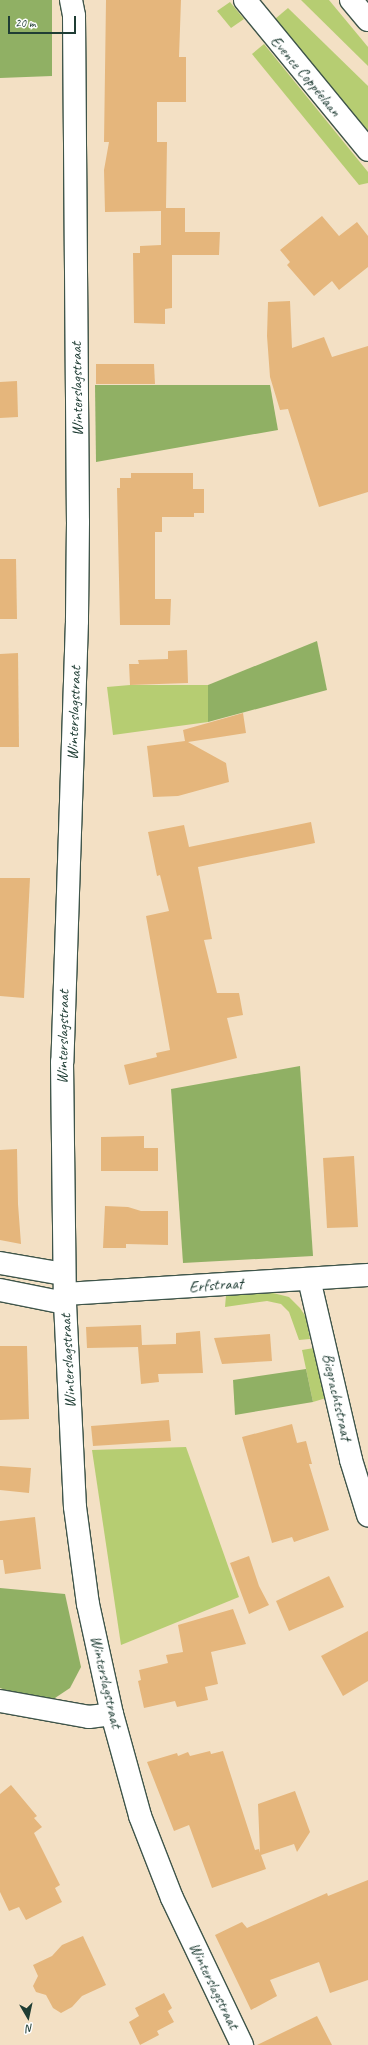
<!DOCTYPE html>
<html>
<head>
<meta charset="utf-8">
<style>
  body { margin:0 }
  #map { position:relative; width:368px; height:2045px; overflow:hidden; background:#f3e0c4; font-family:Caveat,sans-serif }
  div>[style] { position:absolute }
  .green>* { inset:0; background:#b6cd72 }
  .forest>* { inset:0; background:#90b064 }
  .building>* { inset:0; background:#e5b67c }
  .roads { filter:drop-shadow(1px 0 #3f554a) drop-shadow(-1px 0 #3f554a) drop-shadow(0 1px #3f554a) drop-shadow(0 -1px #3f554a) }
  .minor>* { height:22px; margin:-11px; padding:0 11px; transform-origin:11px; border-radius:11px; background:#fff }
  .tertiary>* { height:22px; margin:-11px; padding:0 11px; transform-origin:11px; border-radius:11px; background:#fff }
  span { translate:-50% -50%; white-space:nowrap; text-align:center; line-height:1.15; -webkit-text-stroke:3px #fff; paint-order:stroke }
  .street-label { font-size:16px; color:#1f3d34 }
  .north { position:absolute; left:8px; top:1997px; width:40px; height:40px; -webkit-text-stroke:3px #fff; paint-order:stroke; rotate:171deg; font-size:11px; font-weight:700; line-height:16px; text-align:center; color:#1f3d34 }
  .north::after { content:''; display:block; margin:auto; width:14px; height:18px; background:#1f3d34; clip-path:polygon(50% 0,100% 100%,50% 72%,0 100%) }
  .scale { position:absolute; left:8px; top:16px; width:68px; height:18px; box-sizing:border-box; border:2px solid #1f3d34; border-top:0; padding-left:5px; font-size:12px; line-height:14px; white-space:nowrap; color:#1f3d34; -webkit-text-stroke:3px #fff; paint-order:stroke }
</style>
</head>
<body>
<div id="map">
  <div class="green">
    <div style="clip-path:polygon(301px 0,329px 0,368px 47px,368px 66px)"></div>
    <div style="clip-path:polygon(230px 2px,244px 19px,231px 28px,217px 11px)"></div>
    <div style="clip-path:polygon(288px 8px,368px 86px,368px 133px,275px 19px)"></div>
    <div style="clip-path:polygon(264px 44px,368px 172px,368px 183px,359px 185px,252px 54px)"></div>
    <div style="clip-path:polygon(130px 685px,208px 685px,208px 722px,113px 735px,107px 687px)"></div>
    <div style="clip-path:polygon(273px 1293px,289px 1297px,300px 1308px,306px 1317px,310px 1339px,299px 1340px,289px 1312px,281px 1304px,267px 1301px,225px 1307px,226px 1295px)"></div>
    <div style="clip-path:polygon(314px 1348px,326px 1398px,313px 1402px,302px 1350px)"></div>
    <div style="clip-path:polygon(186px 1447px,239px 1597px,121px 1645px,92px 1450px)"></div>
  </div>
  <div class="forest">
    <div style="clip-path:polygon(0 0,52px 0,52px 76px,0 78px)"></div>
    <div style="clip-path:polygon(95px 385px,270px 385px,278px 430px,96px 462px)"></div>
    <div style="clip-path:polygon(317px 641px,327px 690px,208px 722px,208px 685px)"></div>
    <div style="clip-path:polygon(300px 1066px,313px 1256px,183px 1263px,171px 1089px)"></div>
    <div style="clip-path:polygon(306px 1369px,313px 1402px,235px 1415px,233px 1380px)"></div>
    <div style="clip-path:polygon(0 1588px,65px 1594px,81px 1667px,70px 1688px,52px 1700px,22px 1696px,0 1688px)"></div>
  </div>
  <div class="building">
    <div style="clip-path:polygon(106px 0,181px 0,179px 57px,186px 57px,186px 102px,157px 102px,157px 142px,167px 142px,166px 208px,185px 208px,185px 232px,220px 232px,219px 255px,172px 255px,172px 308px,165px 309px,165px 324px,134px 323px,133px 253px,140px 253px,140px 246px,161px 245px,161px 211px,105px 212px,104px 170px,109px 142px,104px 142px)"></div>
    <div style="clip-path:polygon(322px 216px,339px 236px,357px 222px,368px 236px,368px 267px,339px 290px,332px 281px,314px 296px,287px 265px,290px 262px,280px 250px)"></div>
    <div style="clip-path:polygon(290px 301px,292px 348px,324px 337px,332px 357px,368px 346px,368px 492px,319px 507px,288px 409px,280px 410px,270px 377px,267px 336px,268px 302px)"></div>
    <div style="clip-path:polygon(96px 364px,154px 364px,155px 384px,96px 384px)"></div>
    <div style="clip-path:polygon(17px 381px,18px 417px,0 418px,0 382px)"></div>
    <div style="clip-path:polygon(131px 473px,193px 473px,193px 489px,204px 489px,204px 513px,194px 513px,194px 517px,162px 517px,162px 532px,155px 532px,155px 599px,171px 599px,170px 625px,120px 625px,117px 488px,120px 488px,120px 478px,131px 478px)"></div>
    <div style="clip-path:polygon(0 559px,16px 559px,17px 619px,0 619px)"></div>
    <div style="clip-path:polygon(187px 650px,188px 683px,130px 685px,129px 664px,139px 664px,138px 660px,168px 659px,168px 651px)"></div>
    <div style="clip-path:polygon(18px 653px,19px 747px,0 747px,0 654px)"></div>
    <div style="clip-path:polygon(243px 713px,246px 733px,188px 742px,226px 763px,229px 782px,178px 796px,153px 797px,147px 746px,185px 741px,183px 730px)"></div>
    <div style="clip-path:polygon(311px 822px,315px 843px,198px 867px,212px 939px,204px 940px,217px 993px,239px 993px,243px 1015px,227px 1018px,237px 1058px,129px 1085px,124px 1065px,157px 1057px,156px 1053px,170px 1050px,146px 916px,169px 911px,160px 875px,157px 876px,148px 832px,184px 825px,189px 847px)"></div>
    <div style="clip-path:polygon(0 878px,30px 878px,24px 998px,0 996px)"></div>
    <div style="clip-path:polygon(144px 1136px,144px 1148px,158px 1148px,158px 1171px,101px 1171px,101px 1137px)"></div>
    <div style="clip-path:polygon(17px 1149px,18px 1204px,21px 1244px,0 1240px,0 1150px)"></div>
    <div style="clip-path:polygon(354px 1156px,358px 1227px,327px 1228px,323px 1158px)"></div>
    <div style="clip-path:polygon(105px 1206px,128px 1207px,141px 1211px,168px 1211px,168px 1245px,126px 1244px,126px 1248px,103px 1248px)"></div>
    <div style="clip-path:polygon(141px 1325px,142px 1345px,176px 1344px,176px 1333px,200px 1331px,203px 1373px,158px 1374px,159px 1382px,141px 1384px,138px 1347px,87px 1348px,86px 1327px)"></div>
    <div style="clip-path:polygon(270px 1334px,272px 1361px,222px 1364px,214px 1338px)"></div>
    <div style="clip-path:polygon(0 1346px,27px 1346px,29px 1419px,0 1420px)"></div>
    <div style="clip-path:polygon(169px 1420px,171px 1441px,93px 1446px,91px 1426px)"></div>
    <div style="clip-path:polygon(292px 1424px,297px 1443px,306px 1441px,312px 1464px,309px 1464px,329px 1530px,294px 1542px,292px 1537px,272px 1543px,242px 1437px)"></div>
    <div style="clip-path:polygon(0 1466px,31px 1468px,29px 1493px,0 1490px)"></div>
    <div style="clip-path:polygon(35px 1517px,41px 1569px,5px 1574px,3px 1560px,0 1560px,0 1521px)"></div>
    <div style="clip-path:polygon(249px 1556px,259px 1586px,269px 1605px,249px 1614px,230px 1563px)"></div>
    <div style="clip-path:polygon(329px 1576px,344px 1607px,289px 1631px,276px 1601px)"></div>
    <div style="clip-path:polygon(233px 1609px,246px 1644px,211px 1652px,218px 1684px,205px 1687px,208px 1700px,177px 1707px,175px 1701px,144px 1708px,138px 1681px,141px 1680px,139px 1670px,168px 1663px,166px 1655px,183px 1652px,178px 1625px)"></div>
    <div style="clip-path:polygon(368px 1631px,368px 1681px,343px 1696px,321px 1656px)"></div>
    <div style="clip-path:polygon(210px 1751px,211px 1754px,223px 1751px,255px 1850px,259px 1849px,260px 1853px,258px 1804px,295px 1791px,310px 1832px,297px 1852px,294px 1844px,261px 1855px,266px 1869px,212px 1888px,189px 1825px,174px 1831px,147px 1762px,177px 1753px,178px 1756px,188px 1752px,190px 1756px)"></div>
    <div style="clip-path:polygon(11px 1785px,37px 1816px,34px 1818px,42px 1827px,34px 1833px,60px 1885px,55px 1888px,62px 1902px,26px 1920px,19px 1907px,9px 1911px,0 1892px,0 1794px)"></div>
    <div style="clip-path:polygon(368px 1880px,368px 1980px,330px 1993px,319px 1962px,270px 1980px,277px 1996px,251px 2010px,215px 1935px,242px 1922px,247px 1928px,327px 1893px,328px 1896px)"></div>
    <div style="clip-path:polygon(83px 1936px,106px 1985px,82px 1996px,72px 2007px,61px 2013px,53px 2008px,46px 1995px,36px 1992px,33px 1986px,38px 1976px,33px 1965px,52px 1956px,62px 1945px)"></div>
    <div style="clip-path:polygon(164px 1993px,172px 2008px,168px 2011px,174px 2022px,157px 2031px,159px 2035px,140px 2045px,129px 2022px,139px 2016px,135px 2008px)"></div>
    <div style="clip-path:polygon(317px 2016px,332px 2045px,257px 2045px)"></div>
  </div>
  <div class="roads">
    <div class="minor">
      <div style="left:71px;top:0;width:16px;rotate:79deg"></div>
      <div style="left:74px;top:16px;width:506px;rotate:89.55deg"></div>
      <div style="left:78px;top:522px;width:99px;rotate:90.6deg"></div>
      <div style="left:77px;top:621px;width:441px;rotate:91.9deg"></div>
      <div style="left:62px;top:1062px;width:241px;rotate:89.3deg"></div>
      <div style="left:65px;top:1303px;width:204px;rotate:87.2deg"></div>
      <div style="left:75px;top:1507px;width:98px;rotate:82.4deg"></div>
      <div style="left:88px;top:1604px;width:113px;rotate:77.7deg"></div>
      <div style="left:112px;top:1714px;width:106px;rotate:74.6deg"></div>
      <div style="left:140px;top:1816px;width:88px;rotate:68.7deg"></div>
      <div style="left:172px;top:1898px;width:163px;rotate:64.5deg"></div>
      <div style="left:351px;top:0;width:26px;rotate:50deg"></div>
      <div style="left:0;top:1263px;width:65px;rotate:9.8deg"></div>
      <div style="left:309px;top:1279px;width:186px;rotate:76.9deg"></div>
      <div style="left:351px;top:1460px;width:58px;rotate:72.8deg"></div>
      <div style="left:0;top:1290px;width:66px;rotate:11.3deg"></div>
      <div style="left:64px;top:1294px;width:305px;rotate:-3.6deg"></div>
      <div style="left:0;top:1701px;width:90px;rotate:10.2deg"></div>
      <div style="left:89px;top:1717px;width:23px;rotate:-7deg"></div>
    </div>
    <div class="tertiary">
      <div style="left:245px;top:0;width:194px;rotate:50.6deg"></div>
    </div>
  </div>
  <div class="street-label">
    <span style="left:306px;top:76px;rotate:50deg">Evence Coppéelaan</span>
    <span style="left:77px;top:389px;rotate:-91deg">Winterslagstraat</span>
    <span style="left:74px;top:713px;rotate:-88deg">Winterslagstraat</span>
    <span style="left:63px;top:1037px;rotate:-89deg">Winterslagstraat</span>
    <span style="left:216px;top:1285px;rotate:-4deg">Erfstraat</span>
    <span style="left:68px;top:1361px;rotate:-93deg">Winterslagstraat</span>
    <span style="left:337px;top:1397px;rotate:77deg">Biegrachtstraat</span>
    <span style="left:106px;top:1682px;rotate:77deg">Winterslagstraat</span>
    <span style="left:214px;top:1986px;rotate:64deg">Winterslagstraat</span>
  </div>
  <div class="north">N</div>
  <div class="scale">20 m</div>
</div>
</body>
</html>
